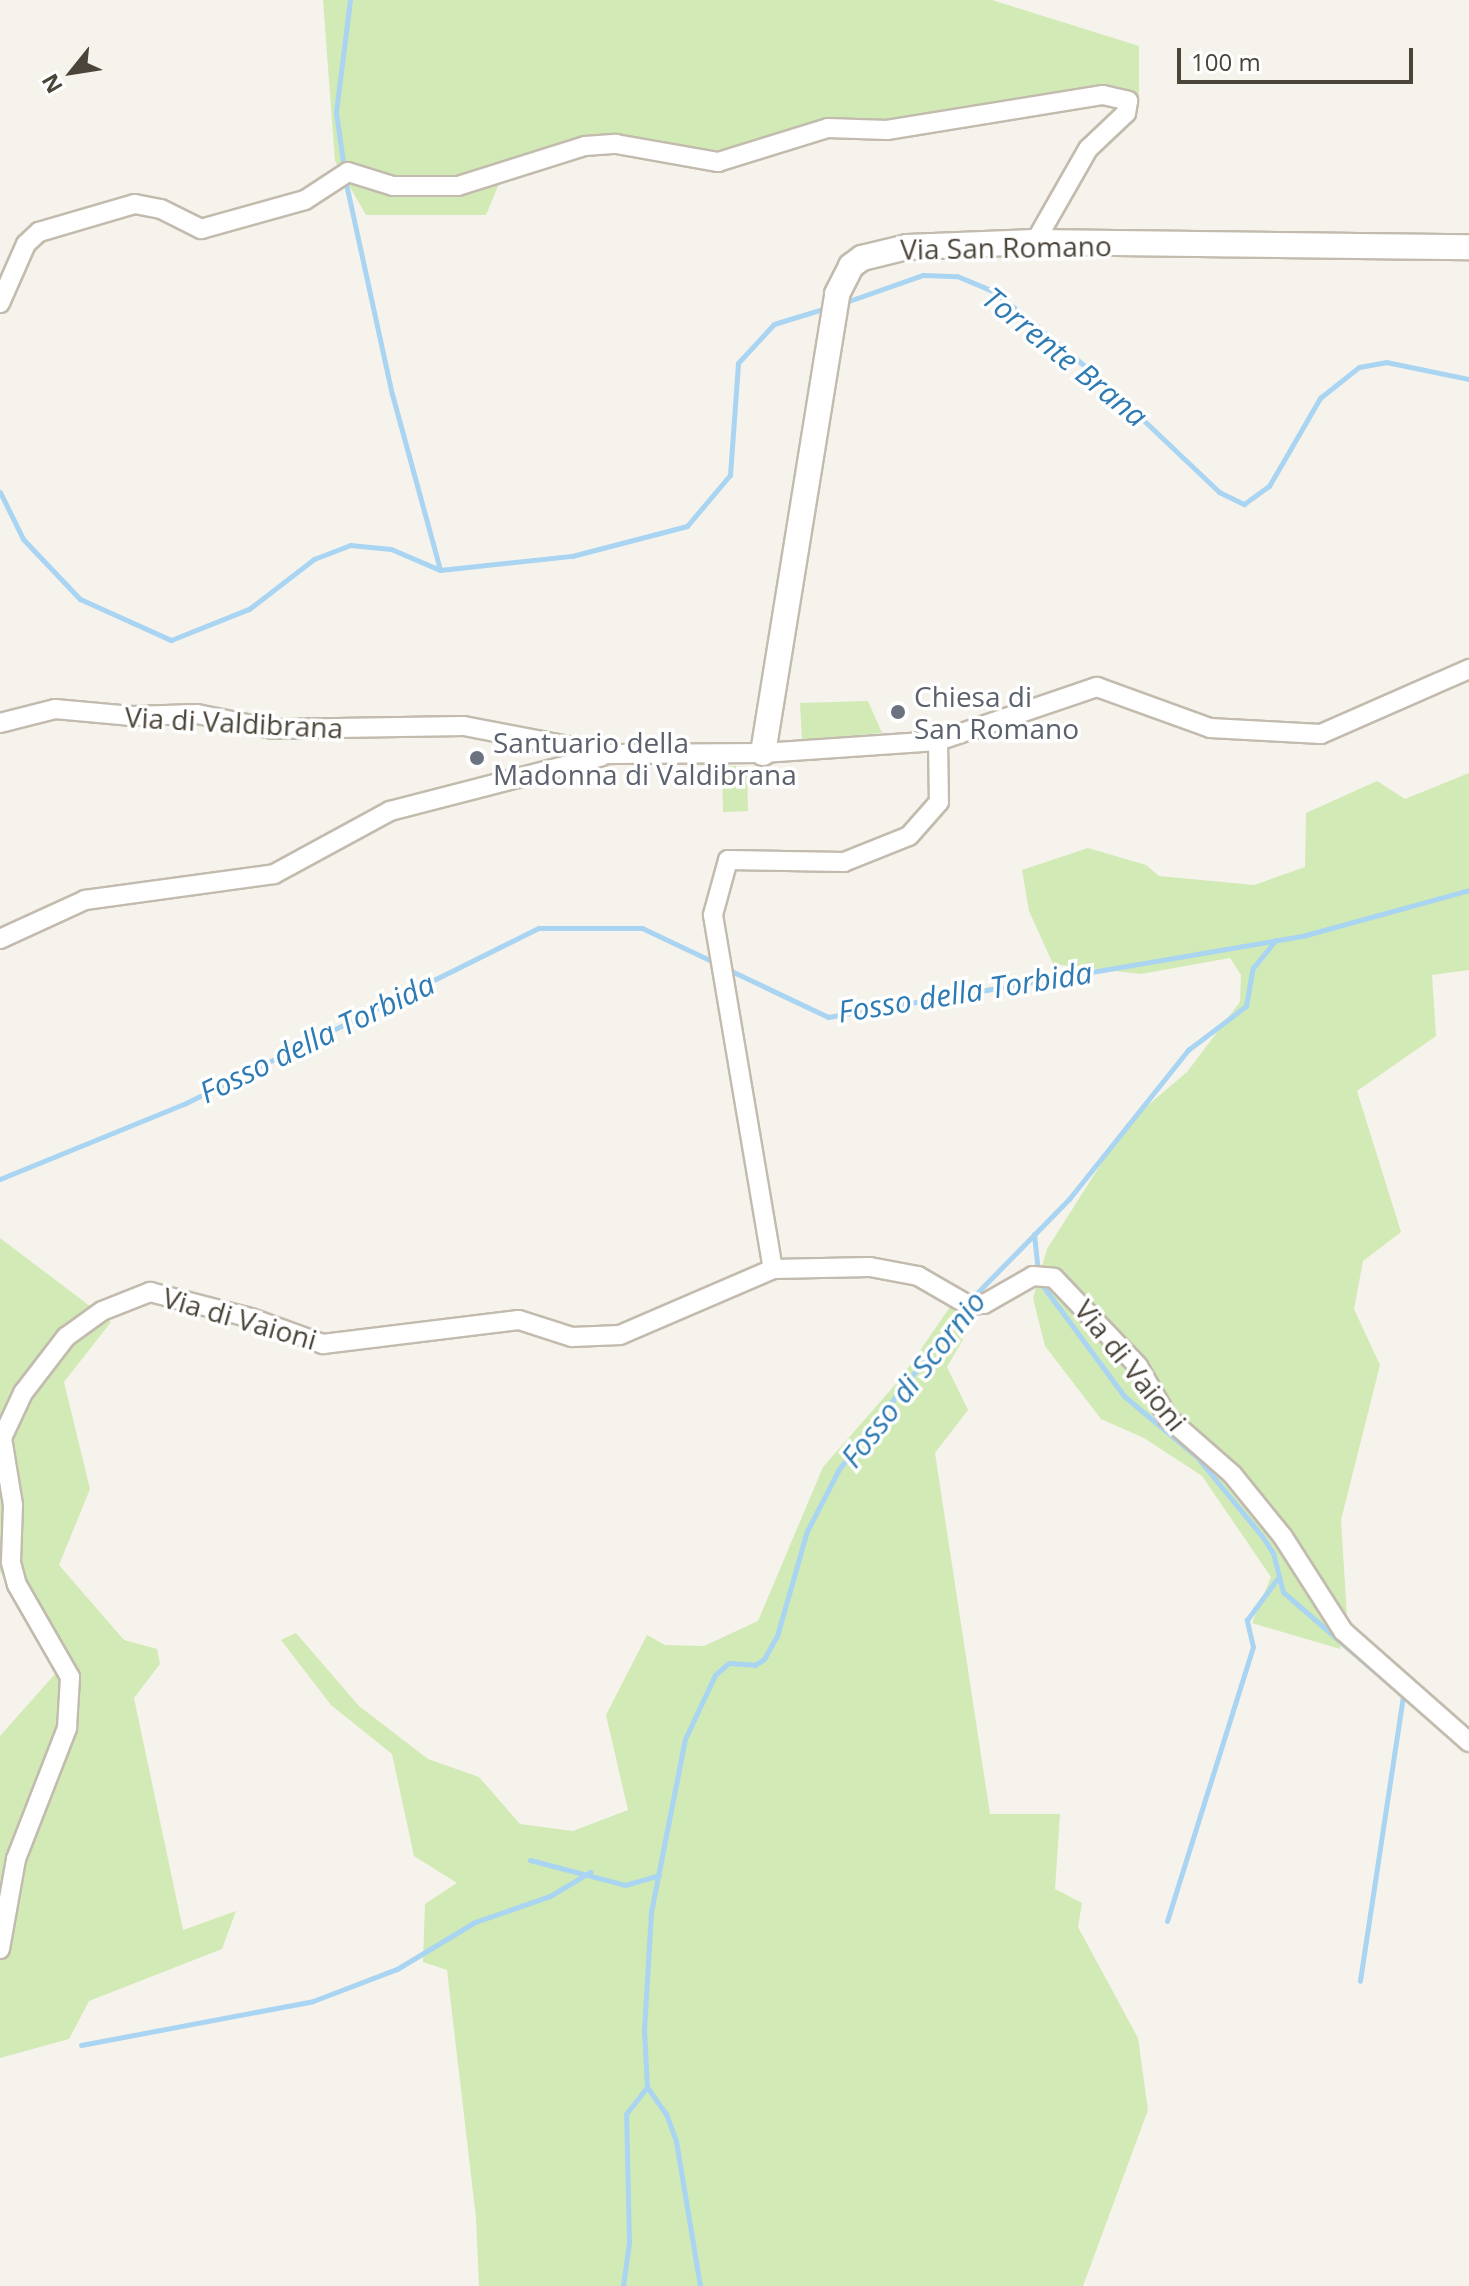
<!DOCTYPE html>
<html>
<head>
<meta charset="utf-8">
<style>
  body { margin:0 }
  #map { position:relative; width:1469px; height:2286px; overflow:hidden; background:#f6f3ec; font-family:"Open Sans",sans-serif }
  div>[style] { position:absolute }
  .green>* { inset:0; background:#d2eab5 }
  .stream>* { height:5px; margin:-2.5px; padding:0 2.5px; transform-origin:2.5px; border-radius:2.5px; background:#a9d4f2 }
  .roads { filter:drop-shadow(2px 0 #c2bbae) drop-shadow(-2px 0 #c2bbae) drop-shadow(0 2px #c2bbae) drop-shadow(0 -2px #c2bbae) }
  .minor>* { height:18px; margin:-9px; padding:0 9px; transform-origin:9px; border-radius:9px; background:#fff }
  .tertiary>* { height:24px; margin:-12px; padding:0 12px; transform-origin:12px; border-radius:12px; background:#fff }
  .dots>* { width:22px; height:22px; translate:-50% -50%; box-sizing:border-box; border:4px solid #fff; border-radius:50% }
  span { translate:-50% -50%; white-space:nowrap; text-align:center; line-height:1.15; -webkit-text-stroke:7px #fff; paint-order:stroke }
  .street-label { font-size:28px; color:#4b4439 }
  .worship-label { font-size:28px; color:#5b616d }
  .left { translate:0 -50%; text-align:left }
  .water-label { font-size:30px; color:#2e7ab2; font-style:italic }
  .north { position:absolute; left:32px; top:32px; width:80px; height:80px; -webkit-text-stroke:6px #fff; paint-order:stroke; rotate:240deg; font-size:22px; font-weight:700; line-height:32px; text-align:center; color:#4b4439 }
  .north::after { content:''; display:block; margin:auto; width:28px; height:36px; background:#4b4439; clip-path:polygon(50% 0,100% 100%,50% 72%,0 100%) }
  .scale { position:absolute; left:1177px; top:48px; width:236px; height:36px; box-sizing:border-box; border:4px solid #4b4439; border-top:0; padding-left:10px; font-size:24px; line-height:28px; white-space:nowrap; color:#4b4439; -webkit-text-stroke:6px #fff; paint-order:stroke }
</style>
</head>
<body>
<div id="map">
  <div class="green">
    <div style="clip-path:polygon(323px 0,992px 0,1139px 46px,1139px 100px,1095px 86px,899px 120px,819px 120px,757px 144px,709px 151px,590px 140px,518px 164px,499px 184px,486px 215px,366px 215px,335px 161px)"></div>
    <div style="clip-path:polygon(868px 701px,882px 733px,802px 740px,800px 703px)"></div>
    <div style="clip-path:polygon(722px 766px,747px 766px,748px 811px,723px 812px)"></div>
    <div style="clip-path:polygon(1469px 773px,1469px 970px,1432px 975px,1436px 1036px,1357px 1091px,1401px 1232px,1363px 1261px,1354px 1309px,1380px 1365px,1341px 1520px,1347px 1616px,1340px 1649px,1252px 1623px,1271px 1577px,1202px 1476px,1144px 1438px,1101px 1419px,1045px 1346px,1033px 1298px,1047px 1249px,1127px 1123px,1187px 1072px,1240px 1002px,1241px 975px,1230px 958px,1141px 974px,1053px 964px,1029px 911px,1022px 870px,1088px 848px,1146px 865px,1159px 876px,1254px 885px,1305px 867px,1306px 813px,1377px 781px,1405px 799px)"></div>
    <div style="clip-path:polygon(0 1238px,111px 1322px,64px 1382px,90px 1489px,59px 1565px,124px 1640px,157px 1649px,160px 1664px,134px 1698px,183px 1930px,236px 1911px,222px 1949px,89px 2001px,69px 2039px,0 2058px,0 1736px,55px 1674px,0 1571px)"></div>
    <div style="clip-path:polygon(950px 1307px,971px 1326px,947px 1367px,968px 1410px,935px 1453px,990px 1814px,1060px 1814px,1055px 1889px,1082px 1903px,1078px 1927px,1138px 2038px,1148px 2110px,1083px 2286px,479px 2286px,476px 2218px,447px 1970px,423px 1962px,425px 1904px,457px 1883px,414px 1856px,392px 1754px,331px 1705px,281px 1640px,296px 1633px,359px 1706px,428px 1759px,479px 1777px,520px 1824px,573px 1831px,628px 1810px,606px 1715px,647px 1635px,665px 1645px,704px 1646px,758px 1621px,823px 1467px,901px 1378px)"></div>
  </div>
  <div class="stream">
    <div style="left:344px;top:169px;width:58px;rotate:-98deg"></div>
    <div style="left:336px;top:112px;width:113px;rotate:-82.9deg"></div>
    <div style="left:345px;top:179px;width:220px;rotate:77.7deg"></div>
    <div style="left:392px;top:394px;width:182px;rotate:74.7deg"></div>
    <div style="left:843px;top:303px;width:85px;rotate:-19.3deg"></div>
    <div style="left:923px;top:275px;width:34px;rotate:2deg"></div>
    <div style="left:957px;top:276px;width:41px;rotate:22.8deg"></div>
    <div style="left:995px;top:292px;width:134px;rotate:39.5deg"></div>
    <div style="left:1098px;top:377px;width:167px;rotate:43.5deg"></div>
    <div style="left:1219px;top:492px;width:28px;rotate:26deg"></div>
    <div style="left:1244px;top:504px;width:31px;rotate:-36deg"></div>
    <div style="left:1269px;top:486px;width:102px;rotate:-59.9deg"></div>
    <div style="left:1320px;top:398px;width:50px;rotate:-38.5deg"></div>
    <div style="left:1359px;top:367px;width:27px;rotate:-10deg"></div>
    <div style="left:1386px;top:362px;width:85px;rotate:11.6deg"></div>
    <div style="left:0;top:492px;width:52px;rotate:63.9deg"></div>
    <div style="left:23px;top:539px;width:83px;rotate:46.5deg"></div>
    <div style="left:80px;top:599px;width:100px;rotate:24.3deg"></div>
    <div style="left:171px;top:640px;width:84px;rotate:-21.7deg"></div>
    <div style="left:249px;top:609px;width:82px;rotate:-37.6deg"></div>
    <div style="left:314px;top:559px;width:39px;rotate:-21deg"></div>
    <div style="left:350px;top:545px;width:41px;rotate:5.6deg"></div>
    <div style="left:391px;top:549px;width:53px;rotate:23.2deg"></div>
    <div style="left:440px;top:570px;width:133px;rotate:-6.1deg"></div>
    <div style="left:572px;top:556px;width:119px;rotate:-14.6deg"></div>
    <div style="left:687px;top:526px;width:67px;rotate:-49.9deg"></div>
    <div style="left:730px;top:475px;width:112px;rotate:-85.9deg"></div>
    <div style="left:738px;top:363px;width:53px;rotate:-47.3deg"></div>
    <div style="left:774px;top:324px;width:54px;rotate:-17.1deg"></div>
    <div style="left:727px;top:969px;width:112px;rotate:25.4deg"></div>
    <div style="left:828px;top:1017px;width:485px;rotate:-9.7deg"></div>
    <div style="left:1306px;top:935px;width:169px;rotate:-15.4deg"></div>
    <div style="left:0;top:1179px;width:201px;rotate:-22.2deg"></div>
    <div style="left:186px;top:1103px;width:394px;rotate:-26.4deg"></div>
    <div style="left:539px;top:928px;width:103px"></div>
    <div style="left:642px;top:928px;width:84px;rotate:25.3deg"></div>
    <div style="left:1034px;top:1234px;width:38px;rotate:84deg"></div>
    <div style="left:1040px;top:1282px;width:142px;rotate:53.6deg"></div>
    <div style="left:1124px;top:1396px;width:95px;rotate:39.9deg"></div>
    <div style="left:1197px;top:1457px;width:102px;rotate:50.6deg"></div>
    <div style="left:1262px;top:1536px;width:20px;rotate:57deg"></div>
    <div style="left:1273px;top:1553px;width:40px;rotate:75.6deg"></div>
    <div style="left:1283px;top:1592px;width:159px;rotate:40.9deg"></div>
    <div style="left:1403px;top:1696px;width:288px;rotate:98.6deg"></div>
    <div style="left:972px;top:1298px;width:139px;rotate:-45.6deg"></div>
    <div style="left:1069px;top:1199px;width:191px;rotate:-51.4deg"></div>
    <div style="left:1188px;top:1050px;width:73px;rotate:-37.2deg"></div>
    <div style="left:1246px;top:1006px;width:39px;rotate:-80deg"></div>
    <div style="left:1253px;top:968px;width:36px;rotate:-51deg"></div>
    <div style="left:530px;top:1860px;width:98px;rotate:14.7deg"></div>
    <div style="left:625px;top:1885px;width:35px;rotate:-16deg"></div>
    <div style="left:1167px;top:1921px;width:287px;rotate:-72.6deg"></div>
    <div style="left:1253px;top:1647px;width:28px;rotate:-103deg"></div>
    <div style="left:1247px;top:1620px;width:51px;rotate:-53.8deg"></div>
    <div style="left:81px;top:2045px;width:236px;rotate:-10.7deg"></div>
    <div style="left:313px;top:2001px;width:90px;rotate:-20.9deg"></div>
    <div style="left:397px;top:1969px;width:91px;rotate:-31.1deg"></div>
    <div style="left:475px;top:1922px;width:79px;rotate:-19.1deg"></div>
    <div style="left:550px;top:1896px;width:47px;rotate:-31deg"></div>
    <div style="left:623px;top:2286px;width:44px;rotate:-82.2deg"></div>
    <div style="left:629px;top:2242px;width:128px;rotate:-91.3deg"></div>
    <div style="left:626px;top:2114px;width:33px;rotate:-52deg"></div>
    <div style="left:700px;top:2286px;width:147px;rotate:-99.4deg"></div>
    <div style="left:676px;top:2141px;width:29px;rotate:-110deg"></div>
    <div style="left:666px;top:2114px;width:33px;rotate:-125deg"></div>
    <div style="left:647px;top:2087px;width:57px;rotate:-93deg"></div>
    <div style="left:644px;top:2030px;width:118px;rotate:-86.6deg"></div>
    <div style="left:651px;top:1912px;width:176px;rotate:-78.9deg"></div>
    <div style="left:685px;top:1739px;width:71px;rotate:-64.9deg"></div>
    <div style="left:715px;top:1675px;width:18px;rotate:-41deg"></div>
    <div style="left:729px;top:1663px;width:26px;rotate:4deg"></div>
    <div style="left:755px;top:1665px;width:11px;rotate:-34deg"></div>
    <div style="left:764px;top:1659px;width:26px;rotate:-61deg"></div>
    <div style="left:777px;top:1636px;width:109px;rotate:-74.1deg"></div>
    <div style="left:807px;top:1531px;width:70px;rotate:-62.7deg"></div>
    <div style="left:839px;top:1469px;width:203px;rotate:-52deg"></div>
  </div>
  <div class="roads">
    <div class="minor">
      <div style="left:0;top:303px;width:64px;rotate:-66.2deg"></div>
      <div style="left:26px;top:244px;width:18px;rotate:-43deg"></div>
      <div style="left:39px;top:232px;width:100px;rotate:-16.3deg"></div>
      <div style="left:135px;top:204px;width:26px;rotate:11deg"></div>
      <div style="left:161px;top:209px;width:45px;rotate:26.6deg"></div>
      <div style="left:201px;top:229px;width:108px;rotate:-15.6deg"></div>
      <div style="left:305px;top:200px;width:51px;rotate:-33.1deg"></div>
      <div style="left:348px;top:172px;width:47px;rotate:17.3deg"></div>
      <div style="left:393px;top:186px;width:65px"></div>
      <div style="left:458px;top:186px;width:133px;rotate:-17.5deg"></div>
      <div style="left:585px;top:146px;width:31px;rotate:-4deg"></div>
      <div style="left:616px;top:144px;width:104px;rotate:10deg"></div>
      <div style="left:718px;top:162px;width:115px;rotate:-17.2deg"></div>
      <div style="left:828px;top:128px;width:59px;rotate:1.9deg"></div>
      <div style="left:887px;top:130px;width:219px;rotate:-9.2deg"></div>
      <div style="left:1103px;top:95px;width:26px;rotate:13deg"></div>
      <div style="left:1128px;top:101px;width:12px;rotate:99deg"></div>
      <div style="left:1126px;top:113px;width:52px;rotate:136.5deg"></div>
      <div style="left:1088px;top:149px;width:107px;rotate:119.7deg"></div>
      <div style="left:0;top:723px;width:57px;rotate:-14.3deg"></div>
      <div style="left:55px;top:709px;width:77px;rotate:5.2deg"></div>
      <div style="left:132px;top:716px;width:65px;rotate:-1.8deg"></div>
      <div style="left:197px;top:714px;width:77px;rotate:11.2deg"></div>
      <div style="left:273px;top:729px;width:191px;rotate:-0.9deg"></div>
      <div style="left:464px;top:726px;width:149px;rotate:10.9deg"></div>
      <div style="left:610px;top:754px;width:153px;rotate:-0.4deg"></div>
      <div style="left:763px;top:753px;width:175px;rotate:-3.9deg"></div>
      <div style="left:938px;top:741px;width:168px;rotate:-18.8deg"></div>
      <div style="left:1097px;top:687px;width:120px;rotate:19.9deg"></div>
      <div style="left:1210px;top:728px;width:111px;rotate:3.1deg"></div>
      <div style="left:1321px;top:734px;width:162px;rotate:-23.7deg"></div>
      <div style="left:938px;top:741px;width:61px;rotate:89.1deg"></div>
      <div style="left:939px;top:802px;width:45px;rotate:131.4deg"></div>
      <div style="left:909px;top:836px;width:70px;rotate:158.2deg"></div>
      <div style="left:844px;top:862px;width:116px;rotate:-179deg"></div>
      <div style="left:728px;top:860px;width:57px;rotate:105.3deg"></div>
      <div style="left:713px;top:915px;width:359px;rotate:80.4deg"></div>
      <div style="left:773px;top:1269px;width:97px;rotate:-1.2deg"></div>
      <div style="left:870px;top:1267px;width:49px;rotate:10.6deg"></div>
      <div style="left:918px;top:1276px;width:58px;rotate:30.1deg"></div>
      <div style="left:968px;top:1305px;width:16px;rotate:-4deg"></div>
      <div style="left:984px;top:1304px;width:56px;rotate:-29.7deg"></div>
      <div style="left:1033px;top:1276px;width:21px;rotate:5deg"></div>
      <div style="left:1054px;top:1278px;width:122px;rotate:46.3deg"></div>
      <div style="left:1138px;top:1366px;width:60px;rotate:60deg"></div>
      <div style="left:1168px;top:1418px;width:85px;rotate:41.2deg"></div>
      <div style="left:1232px;top:1474px;width:81px;rotate:51deg"></div>
      <div style="left:1283px;top:1537px;width:112px;rotate:57.4deg"></div>
      <div style="left:1343px;top:1631px;width:168px;rotate:41.4deg"></div>
      <div style="left:0;top:939px;width:94px;rotate:-24.6deg"></div>
      <div style="left:85px;top:900px;width:191px;rotate:-7.8deg"></div>
      <div style="left:274px;top:874px;width:132px;rotate:-28.5deg"></div>
      <div style="left:390px;top:811px;width:219px;rotate:-14.5deg"></div>
      <div style="left:0;top:1949px;width:91px;rotate:-79.9deg"></div>
      <div style="left:16px;top:1859px;width:141px;rotate:-68.7deg"></div>
      <div style="left:67px;top:1728px;width:51px;rotate:-86.6deg"></div>
      <div style="left:70px;top:1677px;width:106px;rotate:-119.9deg"></div>
      <div style="left:17px;top:1585px;width:24px;rotate:-105deg"></div>
      <div style="left:11px;top:1562px;width:57px;rotate:-88deg"></div>
      <div style="left:13px;top:1505px;width:68px;rotate:-99.3deg"></div>
      <div style="left:2px;top:1438px;width:50px;rotate:-65deg"></div>
      <div style="left:23px;top:1393px;width:71px;rotate:-52.5deg"></div>
      <div style="left:66px;top:1337px;width:44px;rotate:-35.8deg"></div>
      <div style="left:102px;top:1311px;width:52px;rotate:-21.6deg"></div>
      <div style="left:150px;top:1292px;width:104px;rotate:14.4deg"></div>
      <div style="left:251px;top:1318px;width:77px;rotate:19.9deg"></div>
      <div style="left:323px;top:1344px;width:197px;rotate:-7deg"></div>
      <div style="left:519px;top:1320px;width:56px;rotate:17.8deg"></div>
      <div style="left:572px;top:1337px;width:48px;rotate:-2.4deg"></div>
      <div style="left:620px;top:1335px;width:167px;rotate:-23.3deg"></div>
    </div>
    <div class="tertiary">
      <div style="left:763px;top:753px;width:465px;rotate:-80.8deg"></div>
      <div style="left:837px;top:294px;width:31px;rotate:-63deg"></div>
      <div style="left:851px;top:266px;width:14px;rotate:-36deg"></div>
      <div style="left:862px;top:258px;width:46px;rotate:-13.7deg"></div>
      <div style="left:907px;top:247px;width:128px;rotate:-2.2deg"></div>
      <div style="left:1035px;top:242px;width:434px;rotate:0.7deg"></div>
    </div>
  </div>
  <div class="dots">
    <div style="left:898px;top:712px;background:#6b7280"></div>
    <div style="left:477px;top:758px;background:#6b7280"></div>
  </div>
  <div class="street-label">
    <span style="left:1006px;top:247px;rotate:-1deg">Via San Romano</span>
    <span style="left:234px;top:722px;rotate:3deg">Via di Valdibrana</span>
    <span style="left:240px;top:1318px;rotate:16deg">Via di Vaioni</span>
    <span style="left:1131px;top:1365px;rotate:51deg">Via di Vaioni</span>
  </div>
  <div class="worship-label">
    <span class="left" style="left:914px;top:712px">Chiesa di<br>San Romano</span>
    <span class="left" style="left:493px;top:758px">Santuario della<br>Madonna di Valdibrana</span>
  </div>
  <div class="water-label">
    <span style="left:1065px;top:357px;rotate:39deg">Torrente Brana</span>
    <span style="left:965px;top:992px;rotate:-9deg">Fosso della Torbida</span>
    <span style="left:317px;top:1038px;rotate:-26deg">Fosso della Torbida</span>
    <span style="left:913px;top:1379px;rotate:-52deg">Fosso di Scornio</span>
  </div>
  <div class="north">N</div>
  <div class="scale">100 m</div>
</div>
</body>
</html>
